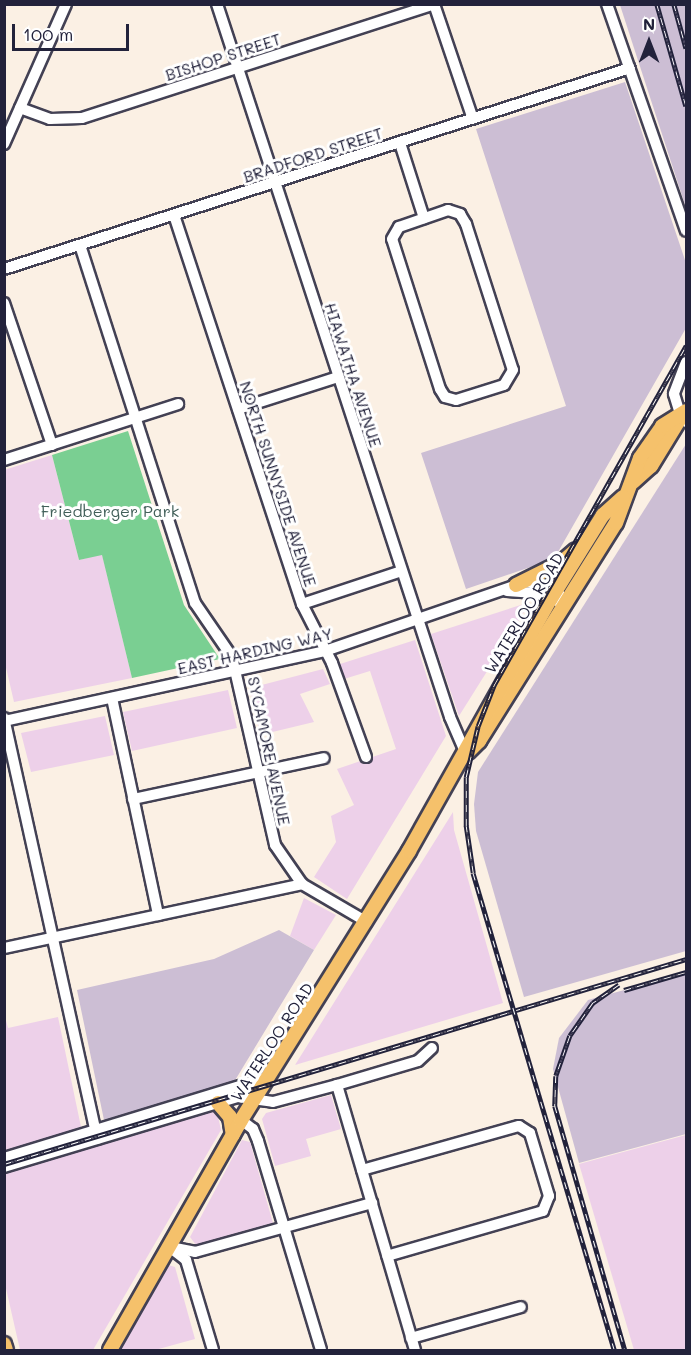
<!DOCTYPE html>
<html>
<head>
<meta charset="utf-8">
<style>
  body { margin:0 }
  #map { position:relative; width:691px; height:1355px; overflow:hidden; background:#fbf0e4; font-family:Mali,sans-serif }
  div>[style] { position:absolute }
  .built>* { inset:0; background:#edd0e9 }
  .industrial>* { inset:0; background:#ccbed4 }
  .green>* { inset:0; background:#7acf92 }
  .roads { filter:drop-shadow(2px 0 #434154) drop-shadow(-2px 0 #434154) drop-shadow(0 2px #434154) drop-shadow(0 -2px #434154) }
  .minor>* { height:10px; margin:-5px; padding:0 5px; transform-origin:5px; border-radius:5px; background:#fff }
  .major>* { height:14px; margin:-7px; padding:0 7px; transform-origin:7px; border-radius:7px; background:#f5c16b }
  .rail>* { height:4.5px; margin-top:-2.25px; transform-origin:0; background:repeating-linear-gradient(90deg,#fff 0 7px,#22223b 0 14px); box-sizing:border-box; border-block:2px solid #22223b }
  span { translate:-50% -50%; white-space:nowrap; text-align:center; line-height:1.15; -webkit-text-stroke:6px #fff; paint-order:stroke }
  .street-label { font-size:16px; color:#22223b }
  .park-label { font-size:16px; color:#415f59 }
  .frame { position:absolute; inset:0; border:6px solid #22223b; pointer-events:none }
  .north { position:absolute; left:619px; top:12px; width:60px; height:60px; -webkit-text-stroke:4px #fff; paint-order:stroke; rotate:0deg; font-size:16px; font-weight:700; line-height:24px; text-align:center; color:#22223b }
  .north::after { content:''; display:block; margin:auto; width:21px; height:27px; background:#22223b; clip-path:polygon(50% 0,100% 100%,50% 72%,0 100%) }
  .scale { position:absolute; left:12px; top:24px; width:117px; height:27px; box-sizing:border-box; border:3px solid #22223b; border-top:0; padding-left:8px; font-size:18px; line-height:21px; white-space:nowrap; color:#22223b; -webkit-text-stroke:4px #fff; paint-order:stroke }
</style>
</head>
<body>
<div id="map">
  <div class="built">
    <div style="clip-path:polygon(52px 455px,79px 560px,102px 554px,132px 678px,14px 702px,4px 659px,4px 470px)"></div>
    <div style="clip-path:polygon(530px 602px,491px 665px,459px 716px,431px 634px)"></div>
    <div style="clip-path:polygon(415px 640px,446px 736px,347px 899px,314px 877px,336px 842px,331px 816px,354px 805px,337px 769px,396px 749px,370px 671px,344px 679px,337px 665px)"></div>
    <div style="clip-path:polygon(323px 669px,330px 684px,300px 694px,314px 722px,260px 735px,250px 688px)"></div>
    <div style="clip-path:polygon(228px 690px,237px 728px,132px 751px,123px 712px)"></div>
    <div style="clip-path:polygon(105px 716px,114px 755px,31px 772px,21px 733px)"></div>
    <div style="clip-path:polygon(453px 812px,454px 830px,503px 1003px,295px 1065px)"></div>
    <div style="clip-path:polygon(304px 898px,336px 915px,314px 950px,290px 936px)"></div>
    <div style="clip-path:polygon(4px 1013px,8px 1028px,58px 1017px,81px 1127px,5px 1152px)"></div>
    <div style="clip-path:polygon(331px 1095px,341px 1129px,306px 1139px,311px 1156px,275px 1166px,262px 1119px,266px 1113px)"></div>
    <div style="clip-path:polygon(208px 1111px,217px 1112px,221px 1130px,93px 1350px,20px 1350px,5px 1284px,4px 1168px)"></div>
    <div style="clip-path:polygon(686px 1135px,686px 1350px,634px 1350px,579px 1164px)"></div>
    <div style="clip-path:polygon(242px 1140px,250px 1142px,273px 1223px,196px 1245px,190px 1237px)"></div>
    <div style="clip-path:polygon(168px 1265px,175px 1267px,195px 1339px,155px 1350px,120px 1350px)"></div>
  </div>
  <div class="industrial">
    <div style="clip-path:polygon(620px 5px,686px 5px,686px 208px)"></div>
    <div style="clip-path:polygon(625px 82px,686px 263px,686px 328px,554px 559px,466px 589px,421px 453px,566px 406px,476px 129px)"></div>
    <div style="clip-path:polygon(686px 444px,686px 951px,524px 997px,476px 831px,474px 804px,478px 772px)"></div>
    <div style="clip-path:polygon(279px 930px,314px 950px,234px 1082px,104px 1120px,77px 990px,214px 959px)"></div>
    <div style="clip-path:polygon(686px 973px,686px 1134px,579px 1163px,553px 1069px,559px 1038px,588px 1000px)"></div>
  </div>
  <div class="green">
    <div style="clip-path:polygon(128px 431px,184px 605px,220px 659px,132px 678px,102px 555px,79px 560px,52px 455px)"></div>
  </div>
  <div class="roads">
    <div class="minor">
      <div style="left:217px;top:4px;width:750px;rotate:71.9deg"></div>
      <div style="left:450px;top:717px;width:40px;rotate:66.6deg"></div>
      <div style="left:434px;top:4px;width:121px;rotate:71.3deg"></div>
      <div style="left:607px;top:4px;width:240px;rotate:70.8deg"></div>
      <div style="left:20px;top:108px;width:32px;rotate:20deg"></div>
      <div style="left:50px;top:119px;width:32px;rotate:-2deg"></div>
      <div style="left:82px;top:118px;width:370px;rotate:-17.9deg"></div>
      <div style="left:400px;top:143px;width:79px;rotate:72.3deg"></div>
      <div style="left:4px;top:144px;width:153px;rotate:-66.1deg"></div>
      <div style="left:448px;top:210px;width:13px;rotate:18deg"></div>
      <div style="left:460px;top:214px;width:12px;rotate:59deg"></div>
      <div style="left:466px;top:224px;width:153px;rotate:72.2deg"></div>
      <div style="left:513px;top:370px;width:17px;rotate:121deg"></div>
      <div style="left:504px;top:385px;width:50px;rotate:162.6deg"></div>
      <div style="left:456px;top:400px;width:11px;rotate:-165deg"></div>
      <div style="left:445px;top:397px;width:9px;rotate:-122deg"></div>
      <div style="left:440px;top:389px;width:157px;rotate:-107.7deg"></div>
      <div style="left:392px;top:239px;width:14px;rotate:-60deg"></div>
      <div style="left:399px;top:227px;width:52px;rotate:-19.1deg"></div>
      <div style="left:174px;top:215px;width:410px;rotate:71.8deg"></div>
      <div style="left:302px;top:604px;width:66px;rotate:63deg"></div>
      <div style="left:332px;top:663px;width:100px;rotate:70.1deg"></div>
      <div style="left:80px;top:245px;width:376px;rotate:72.2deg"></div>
      <div style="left:195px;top:603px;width:65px;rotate:55.6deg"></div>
      <div style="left:232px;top:657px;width:193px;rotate:77.1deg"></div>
      <div style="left:275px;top:845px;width:47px;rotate:55.3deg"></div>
      <div style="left:302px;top:884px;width:75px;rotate:30.3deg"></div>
      <div style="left:4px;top:269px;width:657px;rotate:-17.8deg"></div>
      <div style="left:4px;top:303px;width:150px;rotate:71.3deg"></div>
      <div style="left:686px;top:362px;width:34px;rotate:111deg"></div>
      <div style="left:674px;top:394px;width:24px;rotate:73deg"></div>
      <div style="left:681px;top:417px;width:7px;rotate:45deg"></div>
      <div style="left:238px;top:409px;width:105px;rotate:-17.7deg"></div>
      <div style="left:4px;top:460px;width:183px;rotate:-17.8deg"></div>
      <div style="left:507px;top:591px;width:28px;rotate:4deg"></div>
      <div style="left:535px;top:593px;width:33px;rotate:20deg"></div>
      <div style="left:302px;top:604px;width:105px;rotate:-18.3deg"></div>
      <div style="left:112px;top:698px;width:222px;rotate:78deg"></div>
      <div style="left:4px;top:718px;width:431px;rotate:77.5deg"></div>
      <div style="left:4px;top:721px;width:329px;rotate:-12.3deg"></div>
      <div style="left:325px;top:651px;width:212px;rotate:-19deg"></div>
      <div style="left:525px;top:582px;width:24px;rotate:7deg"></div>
      <div style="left:549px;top:585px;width:15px;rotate:42deg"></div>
      <div style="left:133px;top:799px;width:195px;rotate:-12.1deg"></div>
      <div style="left:4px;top:948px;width:305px;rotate:-12.1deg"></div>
      <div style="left:337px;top:1085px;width:276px;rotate:73.6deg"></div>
      <div style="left:241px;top:1120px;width:15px;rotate:37deg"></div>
      <div style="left:253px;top:1129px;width:13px;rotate:67deg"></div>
      <div style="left:258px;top:1141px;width:218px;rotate:73.2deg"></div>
      <div style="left:4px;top:1158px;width:277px;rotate:-17deg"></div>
      <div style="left:4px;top:1167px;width:244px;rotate:-16.7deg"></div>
      <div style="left:238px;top:1097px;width:35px;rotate:8deg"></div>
      <div style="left:273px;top:1102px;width:66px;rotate:-14.9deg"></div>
      <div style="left:337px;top:1085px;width:84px;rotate:-16.5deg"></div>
      <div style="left:418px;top:1061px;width:19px;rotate:-43deg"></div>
      <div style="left:362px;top:1170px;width:163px;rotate:-15.7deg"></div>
      <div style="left:519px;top:1126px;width:13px;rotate:32deg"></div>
      <div style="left:530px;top:1133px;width:66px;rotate:73.2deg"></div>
      <div style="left:549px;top:1196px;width:16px;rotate:112deg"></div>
      <div style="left:543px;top:1211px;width:162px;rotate:163.9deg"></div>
      <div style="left:170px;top:1247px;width:25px;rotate:11deg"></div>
      <div style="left:195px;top:1252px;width:184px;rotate:-15.5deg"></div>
      <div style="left:172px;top:1249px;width:18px;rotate:38deg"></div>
      <div style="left:186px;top:1260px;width:94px;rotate:73.3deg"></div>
      <div style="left:411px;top:1338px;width:114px;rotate:-15.7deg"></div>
    </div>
    <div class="major">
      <div style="left:633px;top:482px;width:24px;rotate:-42deg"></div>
      <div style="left:651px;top:466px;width:57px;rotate:-58.5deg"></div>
      <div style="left:516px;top:585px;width:51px;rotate:-26.6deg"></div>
      <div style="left:562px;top:562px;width:18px;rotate:-41deg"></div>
      <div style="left:468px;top:752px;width:16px;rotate:-45deg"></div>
      <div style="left:479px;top:741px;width:257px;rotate:-57.9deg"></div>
      <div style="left:616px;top:523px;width:69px;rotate:-69.7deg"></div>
      <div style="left:640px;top:458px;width:39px;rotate:-55deg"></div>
      <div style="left:662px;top:426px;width:28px;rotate:-32deg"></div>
      <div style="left:218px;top:1103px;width:18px;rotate:49deg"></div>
      <div style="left:230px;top:1117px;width:18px;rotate:81deg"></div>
      <div style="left:4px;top:1344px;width:6px;rotate:72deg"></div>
      <div style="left:110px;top:1350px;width:265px;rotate:-60.3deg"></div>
      <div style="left:241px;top:1120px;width:317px;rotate:-58deg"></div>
      <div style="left:409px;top:851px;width:288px;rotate:-60.7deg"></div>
      <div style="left:550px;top:600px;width:100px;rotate:-58.1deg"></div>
      <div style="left:603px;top:515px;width:27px;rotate:-42deg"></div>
    </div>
  </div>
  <div class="rail">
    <div style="left:657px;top:4px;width:106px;rotate:74.1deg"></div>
    <div style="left:674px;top:4px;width:46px;rotate:74.7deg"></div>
    <div style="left:619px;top:985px;width:32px;rotate:145deg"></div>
    <div style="left:593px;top:1003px;width:40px;rotate:124.9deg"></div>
    <div style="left:570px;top:1036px;width:42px;rotate:109.3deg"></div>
    <div style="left:556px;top:1076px;width:30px;rotate:92deg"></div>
    <div style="left:555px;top:1106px;width:254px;rotate:74deg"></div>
    <div style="left:624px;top:990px;width:65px;rotate:-16.2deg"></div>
    <div style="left:4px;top:1164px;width:712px;rotate:-16.73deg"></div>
    <div style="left:614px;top:1350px;width:497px;rotate:-106.5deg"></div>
    <div style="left:473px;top:873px;width:48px;rotate:-98.5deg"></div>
    <div style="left:466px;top:826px;width:49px;rotate:-90deg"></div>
    <div style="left:466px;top:777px;width:52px;rotate:-76.8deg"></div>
    <div style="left:478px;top:726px;width:44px;rotate:-68.7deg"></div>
    <div style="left:494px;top:685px;width:390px;rotate:-60.5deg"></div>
  </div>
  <div class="street-label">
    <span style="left:223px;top:57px;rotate:-18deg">BISHOP STREET</span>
    <span style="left:313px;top:155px;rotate:-18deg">BRADFORD STREET</span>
    <span style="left:353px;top:375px;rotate:72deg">HIAWATHA AVENUE</span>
    <span style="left:278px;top:484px;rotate:72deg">NORTH SUNNYSIDE AVENUE</span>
    <span style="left:524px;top:613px;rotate:-59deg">WATERLOO ROAD</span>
    <span style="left:255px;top:651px;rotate:-13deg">EAST HARDING WAY</span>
    <span style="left:269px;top:751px;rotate:78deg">SYCAMORE AVENUE</span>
    <span style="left:272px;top:1042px;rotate:-57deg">WATERLOO ROAD</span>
  </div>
  <div class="park-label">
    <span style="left:110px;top:511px">Friedberger Park</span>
  </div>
  <div class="frame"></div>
  <div class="north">N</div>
  <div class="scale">100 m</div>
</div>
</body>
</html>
